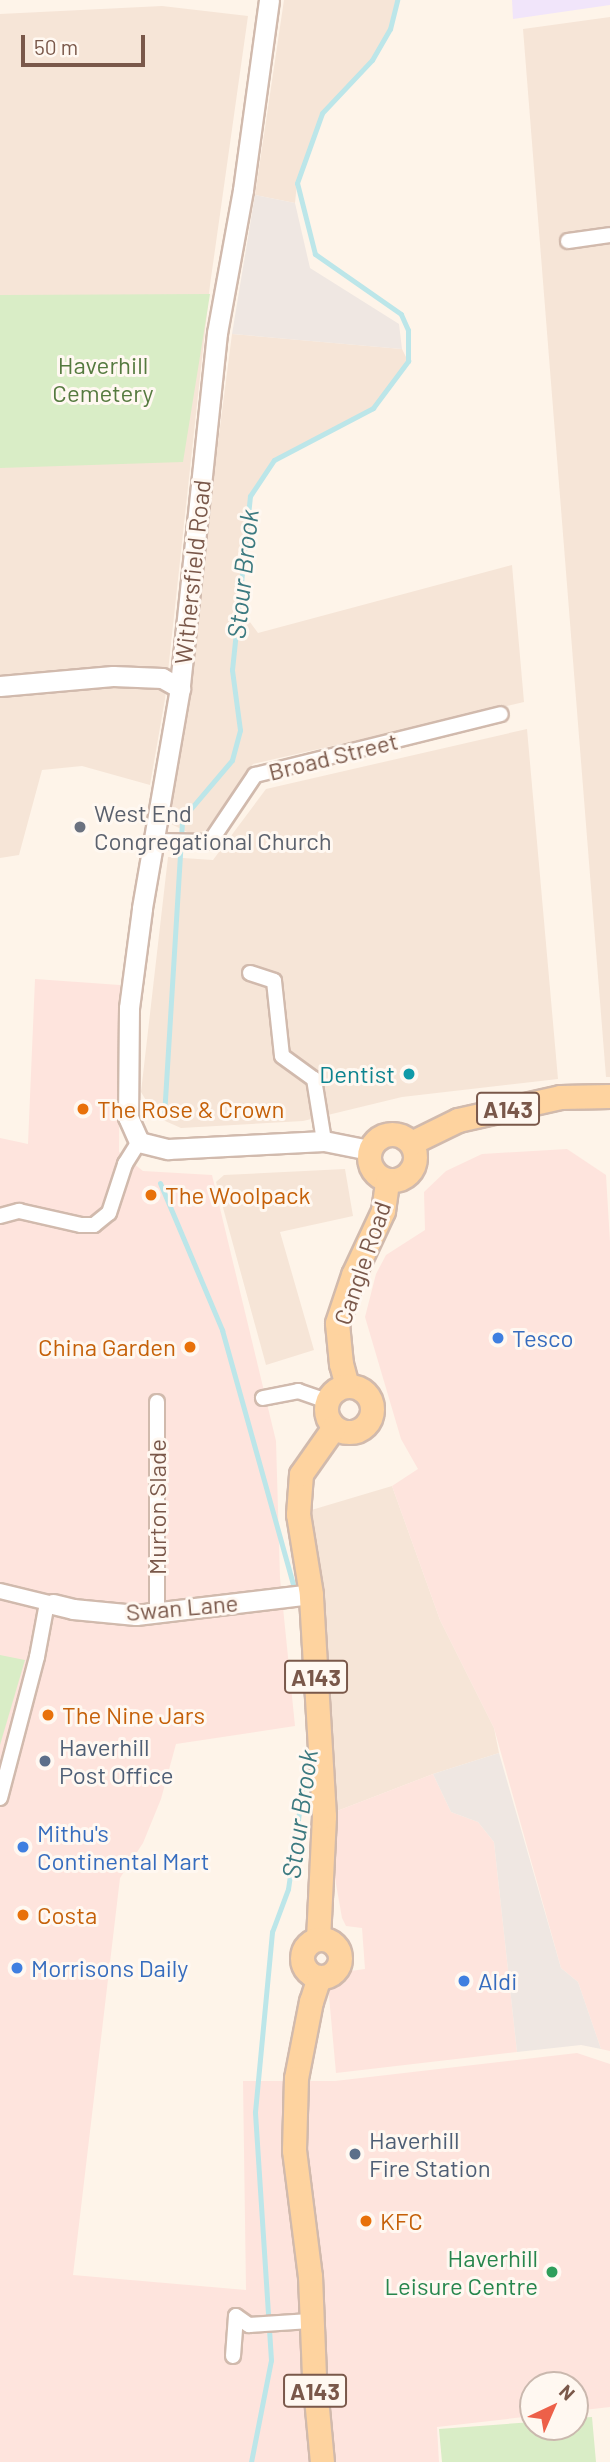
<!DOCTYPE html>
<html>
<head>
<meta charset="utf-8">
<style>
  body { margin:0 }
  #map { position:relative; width:610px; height:2462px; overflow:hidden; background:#fef4e9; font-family:Barlow,sans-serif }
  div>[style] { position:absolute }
  .residential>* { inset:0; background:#f6e5d7 }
  .commercial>* { inset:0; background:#fee4dd }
  .industrial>* { inset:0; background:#efe7e2 }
  .education>* { inset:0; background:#f1e5fa }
  .green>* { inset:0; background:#d9edc6 }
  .stream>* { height:5px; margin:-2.5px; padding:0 2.5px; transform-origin:2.5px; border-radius:2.5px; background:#bce6e9 }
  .roads { filter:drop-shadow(2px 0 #d1baad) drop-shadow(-2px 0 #d1baad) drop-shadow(0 2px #d1baad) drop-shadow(0 -2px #d1baad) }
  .street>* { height:14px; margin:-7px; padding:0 7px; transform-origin:7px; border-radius:7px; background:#fff }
  .secondary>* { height:19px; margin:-9.5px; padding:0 9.5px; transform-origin:9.5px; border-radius:9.5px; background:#fff }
  .primary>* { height:23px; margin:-11.5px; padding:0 11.5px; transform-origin:11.5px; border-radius:11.5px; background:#fed39f }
  .primary>.ring { margin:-11.5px; padding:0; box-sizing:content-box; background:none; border:23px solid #fed39f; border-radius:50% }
  .dots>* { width:19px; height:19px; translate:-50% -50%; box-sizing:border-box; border:4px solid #fff8f1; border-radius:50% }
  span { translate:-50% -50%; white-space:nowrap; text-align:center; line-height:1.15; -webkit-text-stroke:6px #fff8f1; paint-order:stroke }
  .shield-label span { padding:2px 5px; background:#fff8f1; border:2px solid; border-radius:5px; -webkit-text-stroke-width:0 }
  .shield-label { font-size:23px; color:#7a584a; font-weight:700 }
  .park-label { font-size:24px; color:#557a3f }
  .street-label { font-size:24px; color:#7a584a }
  .worship-label { font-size:24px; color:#5b616d }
  .left { translate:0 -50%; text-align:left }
  .culture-label { font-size:24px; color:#0d838f }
  .right { translate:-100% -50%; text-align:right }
  .food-label { font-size:24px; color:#c56008 }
  .shop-label { font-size:24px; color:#366cbe }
  .service-label { font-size:24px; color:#4e5e75 }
  .leisure-label { font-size:24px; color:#27864d }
  .water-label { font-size:26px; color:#3c7a80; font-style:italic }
  .north { position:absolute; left:519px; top:2371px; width:70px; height:70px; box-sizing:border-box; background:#fff8f1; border:2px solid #cab8ae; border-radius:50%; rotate:44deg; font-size:19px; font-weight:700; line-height:28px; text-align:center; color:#7a584a }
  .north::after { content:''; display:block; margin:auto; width:24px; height:32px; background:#ed6049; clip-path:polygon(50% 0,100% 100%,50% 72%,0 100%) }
  .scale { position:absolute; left:21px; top:35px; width:124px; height:32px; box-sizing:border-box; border:4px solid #7a584a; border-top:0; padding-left:9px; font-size:21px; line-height:24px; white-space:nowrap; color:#7a584a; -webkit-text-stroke:5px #fff8f1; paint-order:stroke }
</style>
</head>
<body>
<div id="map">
  <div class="residential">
    <div style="clip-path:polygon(284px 0,397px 0,390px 29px,372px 60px,322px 113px,297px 183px,295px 203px,255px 195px)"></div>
    <div style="clip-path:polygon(162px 6px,248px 16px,210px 285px,165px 699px,150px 785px,82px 766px,42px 770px,19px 855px,0 858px,0 14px)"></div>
    <div style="clip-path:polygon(610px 17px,610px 1077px,606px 1077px,523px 29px)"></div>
    <div style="clip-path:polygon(232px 334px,402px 349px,408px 361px,373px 408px,274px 460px,250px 496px,238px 606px,258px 633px,512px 565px,524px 702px,253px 764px,206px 830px,193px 835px,169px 823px)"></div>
    <div style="clip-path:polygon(527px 729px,558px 1079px,402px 1097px,303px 1121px,181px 1128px,156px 1117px,141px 1092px,168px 857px,213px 860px,266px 789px)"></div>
    <div style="clip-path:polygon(345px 1169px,353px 1216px,280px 1232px,314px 1350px,266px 1365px,216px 1182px,224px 1175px)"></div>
    <div style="clip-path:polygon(392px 1486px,440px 1620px,494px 1728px,499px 1753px,433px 1774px,324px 1816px,298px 1514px)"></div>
  </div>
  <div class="commercial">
    <div style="clip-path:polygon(35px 979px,120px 985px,119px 1152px,143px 1171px,212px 1175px,276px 1441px,280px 1578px,295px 1726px,176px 1744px,161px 1799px,143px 1843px,120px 1878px,73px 2275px,246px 2290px,243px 2081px,335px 2081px,577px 2053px,610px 2064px,610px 2407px,575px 2411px,575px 2385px,533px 2385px,533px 2416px,437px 2427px,439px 2462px,0 2462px,0 1138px,28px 1144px)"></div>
    <div style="clip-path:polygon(567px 1149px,606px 1175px,610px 1242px,610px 2051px,601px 2049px,578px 1982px,561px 1968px,494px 1728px,440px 1620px,392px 1486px,418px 1469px,401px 1439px,365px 1317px,376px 1274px,386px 1255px,425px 1230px,424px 1192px,446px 1171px,482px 1154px)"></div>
    <div style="clip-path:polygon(433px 1774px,451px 1812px,478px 1822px,494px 1842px,517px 2052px,336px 2073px,328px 1985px,345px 1983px,343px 1972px,365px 1969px,362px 1928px,346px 1926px,342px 1918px,324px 1816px)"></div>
  </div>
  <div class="industrial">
    <div style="clip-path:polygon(255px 195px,295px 203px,310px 268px,399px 324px,402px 349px,232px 334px)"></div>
    <div style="clip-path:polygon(499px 1753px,561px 1968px,578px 1982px,601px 2049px,581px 2045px,517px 2052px,494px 1842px,478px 1822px,451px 1812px,433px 1774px)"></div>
  </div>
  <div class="education">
    <div style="clip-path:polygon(512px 0,610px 0,610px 5px,513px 19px)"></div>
  </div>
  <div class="green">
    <div style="clip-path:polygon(210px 294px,183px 462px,0 468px,0 295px)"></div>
    <div style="clip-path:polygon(0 1655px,25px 1660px,0 1745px)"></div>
    <div style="clip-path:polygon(592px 2417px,596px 2462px,442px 2462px,439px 2429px,533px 2422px,533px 2427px,575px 2427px,575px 2418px)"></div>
  </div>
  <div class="stream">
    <div style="left:164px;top:1116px;width:298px;rotate:-86.5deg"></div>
    <div style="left:182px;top:819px;width:77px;rotate:-49.7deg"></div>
    <div style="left:232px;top:760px;width:31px;rotate:-75deg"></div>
    <div style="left:240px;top:730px;width:61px;rotate:-97.6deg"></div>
    <div style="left:232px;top:670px;width:175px;rotate:-84.1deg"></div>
    <div style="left:250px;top:496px;width:43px;rotate:-56.3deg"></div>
    <div style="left:274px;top:460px;width:112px;rotate:-27.7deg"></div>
    <div style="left:373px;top:408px;width:59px;rotate:-53.3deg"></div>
    <div style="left:408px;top:361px;width:31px;rotate:-90deg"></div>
    <div style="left:408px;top:330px;width:17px;rotate:-114deg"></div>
    <div style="left:401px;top:314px;width:105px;rotate:-145.1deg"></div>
    <div style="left:315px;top:254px;width:73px;rotate:-104.2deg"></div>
    <div style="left:297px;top:183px;width:74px;rotate:-70.3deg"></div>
    <div style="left:322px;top:113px;width:73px;rotate:-46.7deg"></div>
    <div style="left:372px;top:60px;width:36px;rotate:-60deg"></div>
    <div style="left:390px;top:29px;width:30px;rotate:-76deg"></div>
    <div style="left:160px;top:1183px;width:160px;rotate:67.1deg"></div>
    <div style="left:222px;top:1330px;width:271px;rotate:74.4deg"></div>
    <div style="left:251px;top:2462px;width:104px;rotate:-78.9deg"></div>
    <div style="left:271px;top:2360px;width:249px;rotate:-93.7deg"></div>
    <div style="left:255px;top:2112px;width:181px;rotate:-84.6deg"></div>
    <div style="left:272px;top:1932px;width:46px;rotate:-69.6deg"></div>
    <div style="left:288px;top:1889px;width:148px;rotate:-81.8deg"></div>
  </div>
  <div class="roads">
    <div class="street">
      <div style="left:568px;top:241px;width:42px;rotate:-8.1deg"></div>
      <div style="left:155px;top:841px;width:55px;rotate:1deg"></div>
      <div style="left:210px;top:842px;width:81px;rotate:-56.1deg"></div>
      <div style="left:255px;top:775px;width:253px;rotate:-13.9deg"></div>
      <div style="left:250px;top:973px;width:25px;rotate:18deg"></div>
      <div style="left:274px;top:981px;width:75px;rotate:83.9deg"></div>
      <div style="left:282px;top:1056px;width:39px;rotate:36deg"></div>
      <div style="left:314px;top:1079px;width:63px;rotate:80.8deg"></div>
      <div style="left:0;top:1216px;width:20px;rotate:-15deg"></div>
      <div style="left:19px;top:1211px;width:64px;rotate:12.7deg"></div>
      <div style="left:81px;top:1225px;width:13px"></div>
      <div style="left:94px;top:1225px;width:19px;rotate:-39deg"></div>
      <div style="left:109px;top:1213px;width:52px;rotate:-71.9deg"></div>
      <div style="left:125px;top:1164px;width:26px;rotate:-58deg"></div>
      <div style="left:263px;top:1398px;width:36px;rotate:-11deg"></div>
      <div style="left:298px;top:1391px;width:31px;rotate:19deg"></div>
      <div style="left:157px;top:1402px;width:211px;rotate:90deg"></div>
      <div style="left:0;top:1591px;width:55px;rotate:13.8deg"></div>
      <div style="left:0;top:1798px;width:146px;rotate:-75.3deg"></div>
      <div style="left:37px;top:1657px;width:55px;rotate:-79.5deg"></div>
      <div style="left:236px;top:2316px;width:16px;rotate:35deg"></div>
      <div style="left:249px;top:2325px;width:61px;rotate:-3.8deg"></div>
      <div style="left:233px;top:2356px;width:40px;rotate:-85.7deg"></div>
    </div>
    <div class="secondary">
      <div style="left:269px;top:0;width:192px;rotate:97.8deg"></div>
      <div style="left:243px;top:190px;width:145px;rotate:100.3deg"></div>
      <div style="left:217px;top:333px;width:357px;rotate:96deg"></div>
      <div style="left:180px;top:688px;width:224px;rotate:99.8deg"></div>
      <div style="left:142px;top:909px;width:100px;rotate:97.5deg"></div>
      <div style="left:129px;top:1008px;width:109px;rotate:90.5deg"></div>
      <div style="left:128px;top:1117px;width:27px;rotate:66deg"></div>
      <div style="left:139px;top:1142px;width:30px;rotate:14deg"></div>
      <div style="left:168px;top:1149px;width:156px;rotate:-2.9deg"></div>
      <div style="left:324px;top:1141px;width:46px;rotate:11.3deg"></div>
      <div style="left:0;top:686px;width:113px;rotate:-5.1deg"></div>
      <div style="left:113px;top:676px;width:49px;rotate:2.3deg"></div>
      <div style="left:162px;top:678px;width:21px;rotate:29deg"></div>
      <div style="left:53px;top:1604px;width:21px;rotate:14deg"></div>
      <div style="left:73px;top:1609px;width:63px;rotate:5.4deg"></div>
      <div style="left:136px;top:1615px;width:176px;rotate:-6.8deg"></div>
    </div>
    <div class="primary">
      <div class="ring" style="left:369px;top:1134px;width:23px;height:23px"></div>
      <div style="left:411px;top:1143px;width:52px;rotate:-26.1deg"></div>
      <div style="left:458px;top:1120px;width:105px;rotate:-12.7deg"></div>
      <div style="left:560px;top:1097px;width:50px;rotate:-1.1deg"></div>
      <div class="ring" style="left:326px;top:1386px;width:23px;height:23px"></div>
      <div style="left:347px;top:1386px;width:23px;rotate:-105deg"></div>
      <div style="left:341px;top:1364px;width:41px;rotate:-95.6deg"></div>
      <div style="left:337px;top:1323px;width:51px;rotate:-71.6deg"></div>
      <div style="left:353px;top:1275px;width:71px;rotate:-64.9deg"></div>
      <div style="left:383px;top:1211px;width:30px;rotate:-82deg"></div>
      <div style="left:318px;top:1939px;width:123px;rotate:-87.2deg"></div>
      <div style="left:324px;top:1816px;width:222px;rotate:-93.4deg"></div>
      <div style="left:311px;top:1594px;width:81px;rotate:-99.2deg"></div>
      <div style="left:298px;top:1514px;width:40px;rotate:-85.7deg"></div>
      <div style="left:301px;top:1474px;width:57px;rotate:-54.9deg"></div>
      <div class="ring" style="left:302px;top:1939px;width:15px;height:15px"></div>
      <div style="left:319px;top:1977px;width:25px;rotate:108deg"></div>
      <div style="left:311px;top:2001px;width:78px;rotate:101deg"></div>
      <div style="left:296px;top:2078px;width:72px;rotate:91.6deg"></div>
      <div style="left:294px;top:2150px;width:127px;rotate:82.8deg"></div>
      <div style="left:310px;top:2276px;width:100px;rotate:87.7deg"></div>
      <div style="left:314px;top:2376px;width:86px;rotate:84.7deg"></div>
    </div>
  </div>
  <div class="dots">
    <div style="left:80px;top:827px;background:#6b7280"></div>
    <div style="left:409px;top:1074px;background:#0f9aa8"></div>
    <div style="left:83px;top:1109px;background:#e8710a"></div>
    <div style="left:151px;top:1195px;background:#e8710a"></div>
    <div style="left:498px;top:1338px;background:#3f7fe0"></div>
    <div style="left:190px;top:1347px;background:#e8710a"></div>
    <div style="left:48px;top:1715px;background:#e8710a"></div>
    <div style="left:45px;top:1761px;background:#5c6f8a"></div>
    <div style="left:23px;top:1847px;background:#3f7fe0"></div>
    <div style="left:23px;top:1915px;background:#e8710a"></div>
    <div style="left:17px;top:1968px;background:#3f7fe0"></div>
    <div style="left:464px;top:1981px;background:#3f7fe0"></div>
    <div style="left:355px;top:2154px;background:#5c6f8a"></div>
    <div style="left:366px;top:2221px;background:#e8710a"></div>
    <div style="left:552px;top:2272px;background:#2e9e5b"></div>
  </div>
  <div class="shield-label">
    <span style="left:508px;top:1109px">A143</span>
    <span style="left:316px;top:1677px">A143</span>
    <span style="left:315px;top:2391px">A143</span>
  </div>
  <div class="park-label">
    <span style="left:103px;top:379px">Haverhill<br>Cemetery</span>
  </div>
  <div class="street-label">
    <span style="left:192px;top:572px;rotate:-84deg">Withersfield Road</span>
    <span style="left:333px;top:756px;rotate:-14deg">Broad Street</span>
    <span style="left:362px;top:1263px;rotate:-71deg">Cangle Road</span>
    <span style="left:157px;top:1507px;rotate:-90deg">Murton Slade</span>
    <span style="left:182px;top:1607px;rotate:-5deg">Swan Lane</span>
  </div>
  <div class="worship-label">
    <span class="left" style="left:94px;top:827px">West End<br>Congregational Church</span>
  </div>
  <div class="culture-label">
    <span class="right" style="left:395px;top:1074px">Dentist</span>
  </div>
  <div class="food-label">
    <span class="left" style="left:97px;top:1109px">The Rose &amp; Crown</span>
    <span class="left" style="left:165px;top:1195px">The Woolpack</span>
    <span class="right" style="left:176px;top:1347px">China Garden</span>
    <span class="left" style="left:62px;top:1715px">The Nine Jars</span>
    <span class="left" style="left:37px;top:1915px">Costa</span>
    <span class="left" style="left:380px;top:2221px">KFC</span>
  </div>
  <div class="shop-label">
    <span class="left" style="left:512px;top:1338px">Tesco</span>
    <span class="left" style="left:37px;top:1847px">Mithu's<br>Continental Mart</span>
    <span class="left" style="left:31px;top:1968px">Morrisons Daily</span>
    <span class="left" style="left:478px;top:1981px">Aldi</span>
  </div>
  <div class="service-label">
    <span class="left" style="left:59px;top:1761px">Haverhill<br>Post Office</span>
    <span class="left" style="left:369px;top:2154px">Haverhill<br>Fire Station</span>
  </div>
  <div class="leisure-label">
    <span class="right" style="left:538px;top:2272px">Haverhill<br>Leisure Centre</span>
  </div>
  <div class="water-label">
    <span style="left:242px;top:574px;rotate:-84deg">Stour Brook</span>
    <span style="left:299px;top:1814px;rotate:-82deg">Stour Brook</span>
  </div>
  <div class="north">N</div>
  <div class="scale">50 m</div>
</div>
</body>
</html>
